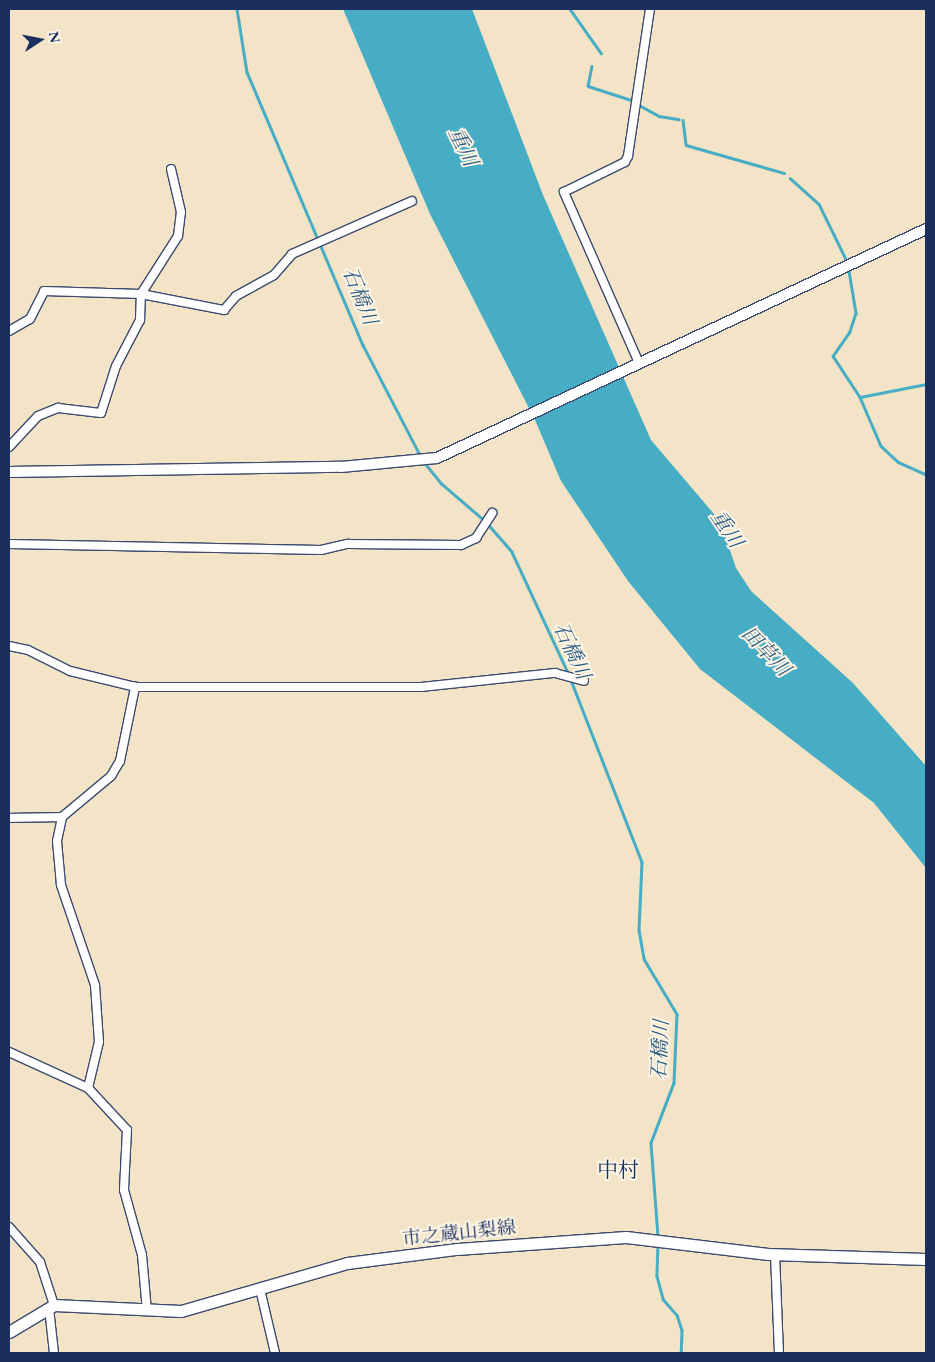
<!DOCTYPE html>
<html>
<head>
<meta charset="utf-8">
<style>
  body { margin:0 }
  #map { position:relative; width:935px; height:1362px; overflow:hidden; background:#f3e4c7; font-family:"EB Garamond","Noto Serif JP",serif }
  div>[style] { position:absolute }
  .water>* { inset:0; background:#46adc5 }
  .stream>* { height:2.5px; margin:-1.25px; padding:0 1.25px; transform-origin:1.25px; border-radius:1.25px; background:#46adc5 }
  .roads { filter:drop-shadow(1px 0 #3b4a6e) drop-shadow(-1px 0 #3b4a6e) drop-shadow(0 1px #3b4a6e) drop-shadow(0 -1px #3b4a6e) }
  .minor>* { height:8px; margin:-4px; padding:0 4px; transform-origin:4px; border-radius:4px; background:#fff }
  .tertiary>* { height:10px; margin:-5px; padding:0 5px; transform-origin:5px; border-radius:5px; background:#fff }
  .secondary>* { height:11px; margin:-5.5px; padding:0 5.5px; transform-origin:5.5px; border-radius:5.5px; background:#fff }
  span { translate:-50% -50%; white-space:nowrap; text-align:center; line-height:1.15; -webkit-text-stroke:4px #fcf5e5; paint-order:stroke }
  .street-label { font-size:19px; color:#1b2f5e }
  .water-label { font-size:20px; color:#2a5b82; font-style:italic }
  .quarter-label { font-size:21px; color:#1b2f5e }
  .frame { position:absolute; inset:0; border:10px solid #1b2f5e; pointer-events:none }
  .north { position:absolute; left:15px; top:15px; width:50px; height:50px; -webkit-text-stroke:4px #fcf5e5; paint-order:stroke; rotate:79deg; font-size:14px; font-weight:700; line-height:20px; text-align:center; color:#1b2f5e }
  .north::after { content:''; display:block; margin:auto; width:18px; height:22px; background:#1b2f5e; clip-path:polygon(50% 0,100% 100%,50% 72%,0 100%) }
</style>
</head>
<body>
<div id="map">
  <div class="water">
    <div style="clip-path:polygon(343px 9px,472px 9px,543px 195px,651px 440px,720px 521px,736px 568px,751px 591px,853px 683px,926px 766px,926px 868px,874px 803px,700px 669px,628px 581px,561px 481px,535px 420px,430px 214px)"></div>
  </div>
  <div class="stream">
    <div style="left:237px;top:9px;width:64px;rotate:81deg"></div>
    <div style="left:247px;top:72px;width:297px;rotate:67deg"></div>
    <div style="left:363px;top:345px;width:126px;rotate:62.6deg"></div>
    <div style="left:570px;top:9px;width:54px;rotate:54.8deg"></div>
    <div style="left:592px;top:66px;width:20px;rotate:101deg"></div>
    <div style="left:588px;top:86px;width:45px;rotate:18deg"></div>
    <div style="left:641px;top:106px;width:21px;rotate:29deg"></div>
    <div style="left:659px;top:116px;width:20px;rotate:9deg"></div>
    <div style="left:683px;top:120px;width:25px;rotate:83deg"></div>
    <div style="left:686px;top:145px;width:102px;rotate:15.9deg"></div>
    <div style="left:790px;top:178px;width:39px;rotate:42deg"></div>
    <div style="left:819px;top:204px;width:61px;rotate:63.9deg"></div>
    <div style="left:849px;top:271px;width:43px;rotate:80.5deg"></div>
    <div style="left:856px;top:313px;width:20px;rotate:108deg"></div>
    <div style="left:850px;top:332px;width:29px;rotate:125deg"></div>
    <div style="left:833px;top:356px;width:49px;rotate:56.6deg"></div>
    <div style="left:860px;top:397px;width:67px;rotate:-11.1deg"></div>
    <div style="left:860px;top:397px;width:53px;rotate:66.8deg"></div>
    <div style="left:881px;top:446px;width:23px;rotate:43deg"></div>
    <div style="left:898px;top:462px;width:30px;rotate:24deg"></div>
    <div style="left:424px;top:462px;width:28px;rotate:51deg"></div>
    <div style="left:442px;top:484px;width:55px;rotate:40.6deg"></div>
    <div style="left:488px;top:524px;width:37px;rotate:49deg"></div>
    <div style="left:512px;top:552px;width:136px;rotate:65.1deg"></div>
    <div style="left:571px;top:680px;width:195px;rotate:68.7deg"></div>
    <div style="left:642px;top:862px;width:68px;rotate:92.5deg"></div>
    <div style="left:639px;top:930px;width:29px;rotate:80deg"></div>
    <div style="left:644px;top:959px;width:64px;rotate:59deg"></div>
    <div style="left:677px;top:1014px;width:69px;rotate:92.5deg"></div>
    <div style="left:674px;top:1083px;width:64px;rotate:111deg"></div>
    <div style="left:651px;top:1143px;width:93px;rotate:85.7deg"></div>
    <div style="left:658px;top:1244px;width:32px;rotate:92deg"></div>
    <div style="left:657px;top:1276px;width:24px;rotate:75deg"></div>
    <div style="left:663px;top:1299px;width:21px;rotate:49deg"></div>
    <div style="left:677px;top:1315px;width:16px;rotate:72deg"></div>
    <div style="left:682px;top:1330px;width:23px;rotate:92deg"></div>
  </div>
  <div class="roads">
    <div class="minor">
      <div style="left:9px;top:331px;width:24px;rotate:-30deg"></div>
      <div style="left:30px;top:319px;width:31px;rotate:-63deg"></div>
      <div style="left:44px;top:291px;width:97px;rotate:1.8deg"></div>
      <div style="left:141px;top:294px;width:85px;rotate:10.9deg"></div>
      <div style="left:224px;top:310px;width:18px;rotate:-49deg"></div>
      <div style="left:236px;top:296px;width:43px;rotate:-28.9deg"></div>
      <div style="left:274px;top:275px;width:28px;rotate:-49deg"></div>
      <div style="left:292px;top:254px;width:131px;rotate:-23.8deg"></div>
      <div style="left:639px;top:363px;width:187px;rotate:-113.7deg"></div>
      <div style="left:564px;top:192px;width:68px;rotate:-26.2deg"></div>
      <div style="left:625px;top:162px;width:7px;rotate:-63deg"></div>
      <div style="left:628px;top:156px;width:149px;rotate:-81.5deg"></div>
      <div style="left:9px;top:447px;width:42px;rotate:-46.9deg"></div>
      <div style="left:38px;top:416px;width:22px;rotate:-22deg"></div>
      <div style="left:58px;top:408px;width:43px;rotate:6.6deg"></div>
      <div style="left:101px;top:413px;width:49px;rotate:-72.3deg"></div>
      <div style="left:116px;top:366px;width:52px;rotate:-62.4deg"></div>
      <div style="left:140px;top:320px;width:26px;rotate:-88deg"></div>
      <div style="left:141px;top:294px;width:69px;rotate:-57.5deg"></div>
      <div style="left:178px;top:236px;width:24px;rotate:-83deg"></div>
      <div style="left:181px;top:212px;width:44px;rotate:-103.1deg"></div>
      <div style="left:9px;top:544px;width:312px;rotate:1.1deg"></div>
      <div style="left:321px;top:550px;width:28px;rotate:-13deg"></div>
      <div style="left:348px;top:544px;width:113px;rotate:0.5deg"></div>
      <div style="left:461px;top:545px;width:17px;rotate:-25deg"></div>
      <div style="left:476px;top:538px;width:30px;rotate:-57deg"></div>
      <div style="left:9px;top:646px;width:19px;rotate:12deg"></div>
      <div style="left:28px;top:650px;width:47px;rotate:26.6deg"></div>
      <div style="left:70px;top:671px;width:67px;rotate:13.8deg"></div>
      <div style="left:135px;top:687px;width:286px"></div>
      <div style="left:421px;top:687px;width:135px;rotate:-6deg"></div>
      <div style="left:555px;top:673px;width:30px;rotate:15deg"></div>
      <div style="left:9px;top:818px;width:53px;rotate:-1.1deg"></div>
      <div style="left:9px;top:1052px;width:87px;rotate:24.5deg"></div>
      <div style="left:88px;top:1088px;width:57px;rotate:47.1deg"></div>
      <div style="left:127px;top:1130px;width:60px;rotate:92.9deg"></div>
      <div style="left:124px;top:1190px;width:67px;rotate:74.5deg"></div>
      <div style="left:142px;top:1255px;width:56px;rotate:84.9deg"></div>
      <div style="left:88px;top:1088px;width:47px;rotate:-76.6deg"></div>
      <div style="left:99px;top:1042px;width:57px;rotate:-94deg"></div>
      <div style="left:95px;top:985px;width:106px;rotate:-108.8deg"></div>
      <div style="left:61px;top:885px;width:44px;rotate:-95.2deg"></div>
      <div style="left:57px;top:841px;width:25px;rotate:-78deg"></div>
      <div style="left:62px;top:817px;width:64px;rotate:-39.9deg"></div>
      <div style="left:111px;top:776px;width:17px;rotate:-59deg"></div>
      <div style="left:120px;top:761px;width:76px;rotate:-78.5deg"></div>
      <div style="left:9px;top:1227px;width:47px;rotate:48.5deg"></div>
      <div style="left:40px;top:1262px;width:45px;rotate:72deg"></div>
      <div style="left:775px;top:1254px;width:99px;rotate:87.7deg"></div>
      <div style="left:260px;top:1289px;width:66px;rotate:76.8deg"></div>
      <div style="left:49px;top:1308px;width:45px;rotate:83.7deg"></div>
    </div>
    <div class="tertiary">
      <div style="left:9px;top:472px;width:332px;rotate:-0.9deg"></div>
      <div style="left:341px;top:467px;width:96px;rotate:-5.4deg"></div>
      <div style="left:437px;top:458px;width:540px;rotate:-25.09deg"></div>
    </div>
    <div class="secondary">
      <div style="left:9px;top:1332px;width:52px;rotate:-31deg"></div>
      <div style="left:54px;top:1305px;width:127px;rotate:2.7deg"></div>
      <div style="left:181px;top:1311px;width:173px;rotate:-16.1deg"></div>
      <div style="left:347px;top:1263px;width:111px;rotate:-7.3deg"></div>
      <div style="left:457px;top:1249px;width:169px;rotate:-4.1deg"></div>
      <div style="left:626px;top:1237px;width:143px;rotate:6.8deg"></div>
      <div style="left:768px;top:1254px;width:158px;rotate:1.8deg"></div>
    </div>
  </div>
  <div class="street-label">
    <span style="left:459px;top:1233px;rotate:-6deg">市之蔵山梨線</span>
  </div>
  <div class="water-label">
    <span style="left:463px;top:147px;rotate:64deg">重川</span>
    <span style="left:360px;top:296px;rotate:68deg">石橋川</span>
    <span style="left:727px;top:529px;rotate:56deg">重川</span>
    <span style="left:572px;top:651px;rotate:65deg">石橋川</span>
    <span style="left:766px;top:651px;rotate:46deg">田草川</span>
    <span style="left:660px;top:1050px;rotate:-87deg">石橋川</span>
  </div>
  <div class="quarter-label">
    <span style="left:618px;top:1170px">中村</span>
  </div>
  <div class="frame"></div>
  <div class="north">N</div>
</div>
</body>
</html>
